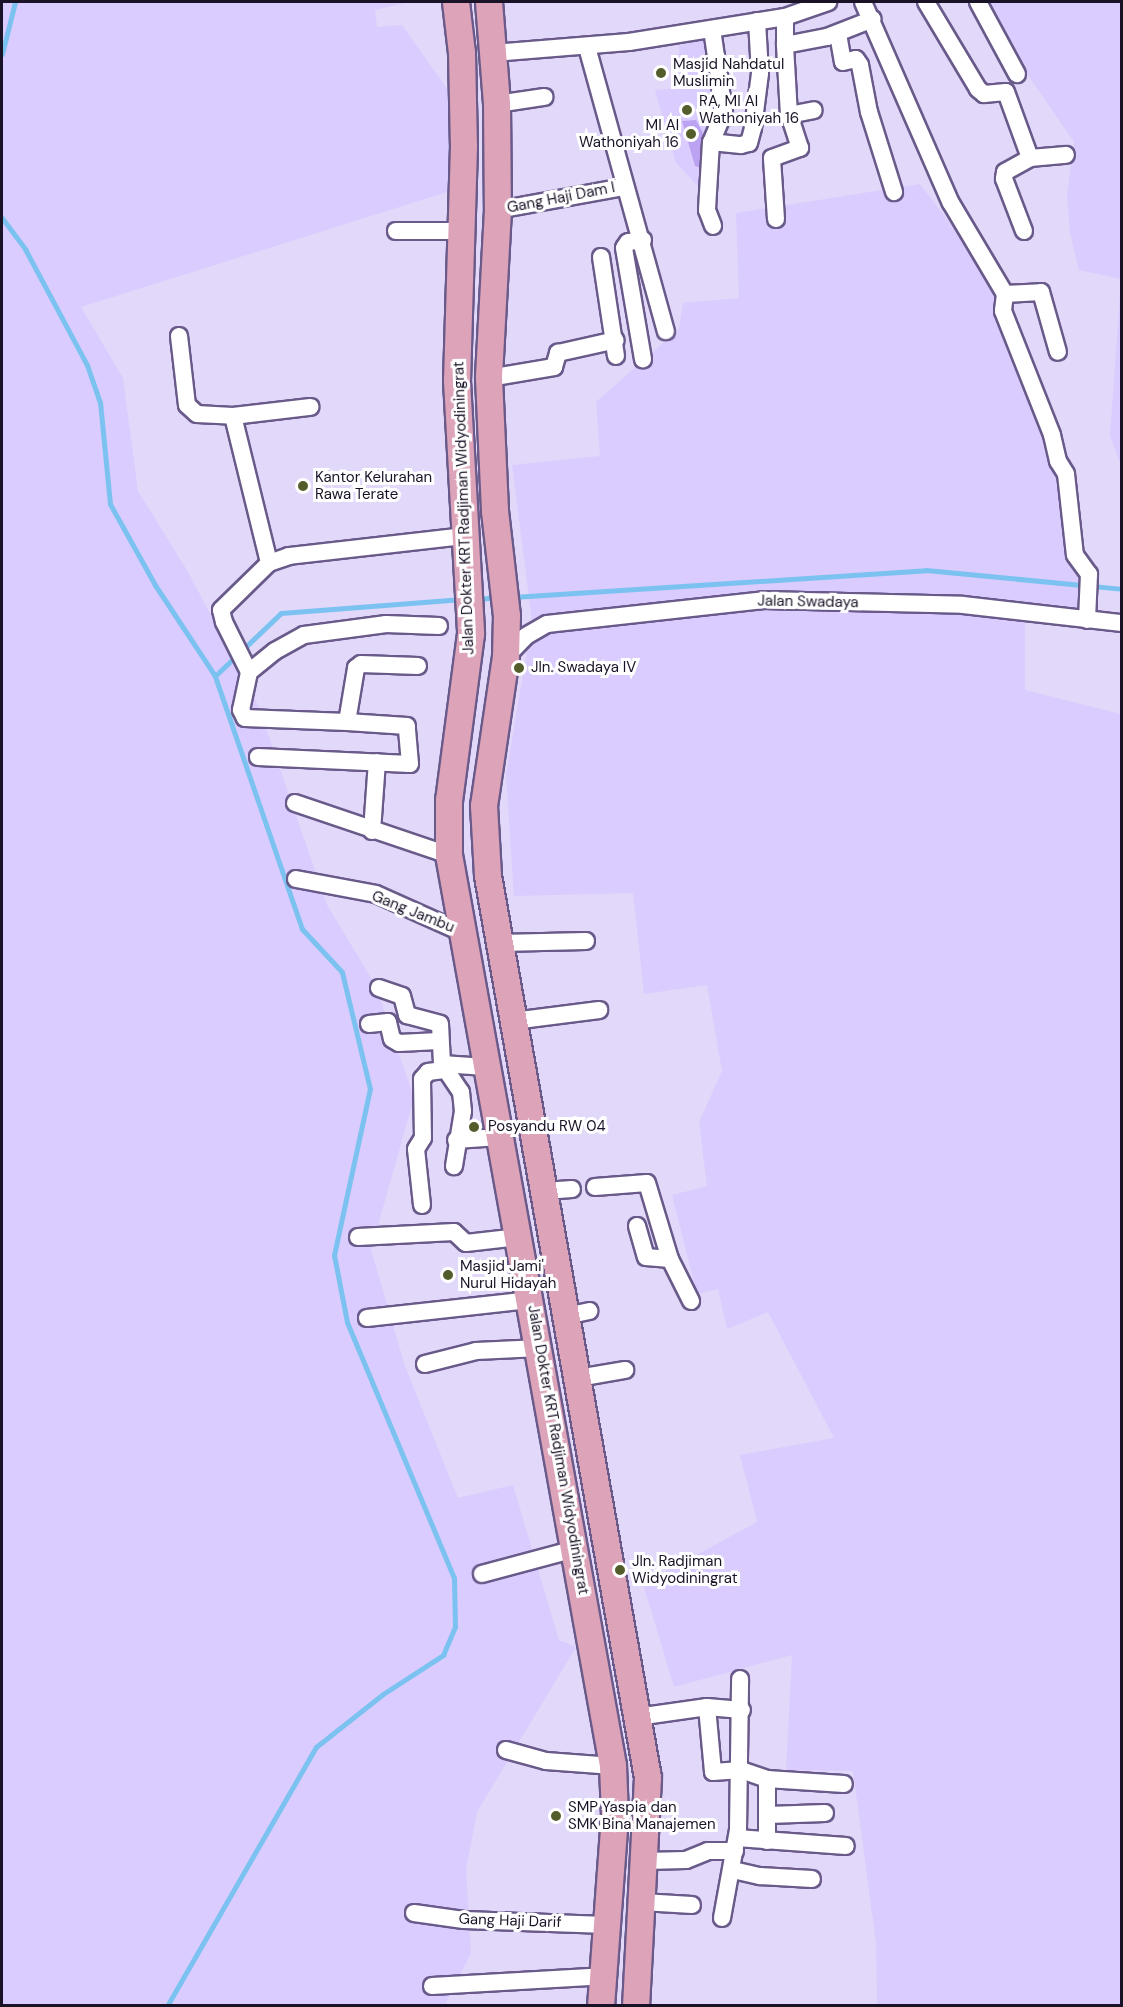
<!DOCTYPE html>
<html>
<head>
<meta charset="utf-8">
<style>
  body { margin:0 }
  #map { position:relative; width:1123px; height:2007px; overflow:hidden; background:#e2d8fa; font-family:"DM Sans",sans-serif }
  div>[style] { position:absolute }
  .built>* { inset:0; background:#daccfe }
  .green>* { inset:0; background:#bba3f1 }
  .stream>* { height:5px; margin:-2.5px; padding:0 2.5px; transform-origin:2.5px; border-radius:2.5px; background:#7bc2f0 }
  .roads { filter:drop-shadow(2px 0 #695a8a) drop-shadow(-2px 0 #695a8a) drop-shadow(0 2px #695a8a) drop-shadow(0 -2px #695a8a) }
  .street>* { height:16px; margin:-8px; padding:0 8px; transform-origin:8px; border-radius:8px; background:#fff }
  .primary>* { height:26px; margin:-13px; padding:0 13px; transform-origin:13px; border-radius:13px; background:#dda3b8 }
  .dots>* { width:16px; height:16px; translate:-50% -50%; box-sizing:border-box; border:3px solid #fff; border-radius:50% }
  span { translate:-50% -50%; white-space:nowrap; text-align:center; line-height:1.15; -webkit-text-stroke:6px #fff; paint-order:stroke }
  .poi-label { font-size:15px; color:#1a1327 }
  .left { translate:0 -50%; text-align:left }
  .right { translate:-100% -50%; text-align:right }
  .street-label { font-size:15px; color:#1a1327 }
  .frame { position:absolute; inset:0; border:3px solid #1a1327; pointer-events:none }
</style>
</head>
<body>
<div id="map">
  <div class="built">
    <div style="clip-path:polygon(2px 2px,410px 2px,375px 10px,377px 27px,402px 25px,462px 110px,460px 188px,81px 307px,123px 378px,138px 491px,188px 572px,258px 705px,327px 905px,376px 986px,414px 1098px,371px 1250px,405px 1366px,458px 1498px,513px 1485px,559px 1640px,576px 1647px,477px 1812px,466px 1869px,471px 1953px,445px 2005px,2px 2006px)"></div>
    <div style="clip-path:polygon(986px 2px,1121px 2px,1121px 465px,1110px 436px,1121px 279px,1079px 270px,1070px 233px,1067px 195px,1074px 142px,1013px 53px)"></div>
    <div style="clip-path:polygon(709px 37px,710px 72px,714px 74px,713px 119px,700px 188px,676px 163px,655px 90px,680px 88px,679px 46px)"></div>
    <div style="clip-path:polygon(920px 184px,1000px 289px,1072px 465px,1081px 611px,1025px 604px,1025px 690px,1121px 714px,1121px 2005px,877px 2005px,876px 1943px,853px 1771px,786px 1770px,792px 1655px,674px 1687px,643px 1584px,757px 1522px,740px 1455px,834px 1438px,768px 1312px,727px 1329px,718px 1289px,697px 1294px,672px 1195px,707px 1186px,699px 1122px,722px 1071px,707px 985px,644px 994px,633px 893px,514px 896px,506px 775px,532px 621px,512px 465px,600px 456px,596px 402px,679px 329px,683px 303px,739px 298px,736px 213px)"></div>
  </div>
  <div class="green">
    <div style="clip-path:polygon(696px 120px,709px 144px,705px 169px,695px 166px,682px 121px)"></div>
  </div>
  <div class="stream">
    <div style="left:2px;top:54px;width:54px;rotate:-76deg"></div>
    <div style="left:2px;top:218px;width:39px;rotate:53deg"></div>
    <div style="left:25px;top:249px;width:132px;rotate:61.9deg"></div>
    <div style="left:87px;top:365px;width:39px;rotate:71deg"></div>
    <div style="left:100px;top:402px;width:102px;rotate:84.4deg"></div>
    <div style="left:110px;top:504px;width:93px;rotate:60.9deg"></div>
    <div style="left:155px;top:585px;width:109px;rotate:56.6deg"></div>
    <div style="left:513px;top:597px;width:414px;rotate:-3.7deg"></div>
    <div style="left:926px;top:570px;width:197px;rotate:5.5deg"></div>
    <div style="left:477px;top:599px;width:21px;rotate:-5deg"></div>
    <div style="left:167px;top:2006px;width:299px;rotate:-60.1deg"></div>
    <div style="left:316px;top:1747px;width:85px;rotate:-38.3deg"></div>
    <div style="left:383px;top:1694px;width:72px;rotate:-33deg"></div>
    <div style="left:443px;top:1655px;width:30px;rotate:-67deg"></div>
    <div style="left:455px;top:1627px;width:49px;rotate:-91.2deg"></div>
    <div style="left:454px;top:1578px;width:277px;rotate:-112.7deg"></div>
    <div style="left:347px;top:1322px;width:68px;rotate:-101deg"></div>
    <div style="left:334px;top:1255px;width:170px;rotate:-77.8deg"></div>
    <div style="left:370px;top:1089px;width:120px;rotate:-103.5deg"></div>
    <div style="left:342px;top:972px;width:59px;rotate:-132.9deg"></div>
    <div style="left:302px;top:929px;width:268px;rotate:-109deg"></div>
    <div style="left:215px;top:676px;width:91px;rotate:-43.7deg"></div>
    <div style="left:281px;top:613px;width:182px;rotate:-4.4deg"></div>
  </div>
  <div class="roads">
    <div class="street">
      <div style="left:863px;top:2px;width:219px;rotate:66.4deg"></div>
      <div style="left:951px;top:203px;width:106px;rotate:59.3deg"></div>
      <div style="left:1005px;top:294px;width:17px;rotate:97deg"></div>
      <div style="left:1003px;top:311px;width:133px;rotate:68.4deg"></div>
      <div style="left:1052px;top:435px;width:27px;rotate:77deg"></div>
      <div style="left:1058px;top:461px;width:15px;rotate:58deg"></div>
      <div style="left:1066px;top:474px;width:81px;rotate:83.7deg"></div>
      <div style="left:1075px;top:555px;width:24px;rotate:54deg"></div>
      <div style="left:1089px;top:574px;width:46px;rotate:92.5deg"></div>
      <div style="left:926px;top:2px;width:101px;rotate:59.1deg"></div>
      <div style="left:978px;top:89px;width:8px;rotate:40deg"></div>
      <div style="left:984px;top:94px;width:22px;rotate:-5deg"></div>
      <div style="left:1006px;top:92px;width:70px;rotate:70deg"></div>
      <div style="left:978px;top:2px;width:82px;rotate:61.6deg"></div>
      <div style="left:785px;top:17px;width:28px;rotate:90deg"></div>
      <div style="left:785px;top:45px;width:43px;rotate:-10.8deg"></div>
      <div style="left:827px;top:37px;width:49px;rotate:-21.4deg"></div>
      <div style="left:712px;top:29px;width:84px;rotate:81.8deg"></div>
      <div style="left:724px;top:112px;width:33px;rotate:113deg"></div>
      <div style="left:711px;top:142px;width:30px;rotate:6deg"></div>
      <div style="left:741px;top:145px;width:8px;rotate:-14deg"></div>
      <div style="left:749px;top:143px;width:16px;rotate:-75deg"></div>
      <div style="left:753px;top:128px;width:55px;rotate:-82.7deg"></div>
      <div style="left:760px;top:73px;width:52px;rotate:-93.3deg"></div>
      <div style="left:838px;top:34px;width:28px;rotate:80deg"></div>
      <div style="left:843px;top:62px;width:13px;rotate:-13deg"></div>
      <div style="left:856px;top:59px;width:7px;rotate:56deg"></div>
      <div style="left:860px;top:65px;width:48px;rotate:79.2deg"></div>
      <div style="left:869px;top:112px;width:84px;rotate:72.6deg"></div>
      <div style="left:587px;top:47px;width:295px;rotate:74.5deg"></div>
      <div style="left:493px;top:53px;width:136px;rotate:-4.6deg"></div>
      <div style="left:629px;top:42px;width:158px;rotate:-9.1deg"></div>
      <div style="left:785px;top:17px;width:46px;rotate:-19.2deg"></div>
      <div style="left:497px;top:104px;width:48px;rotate:-8.5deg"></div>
      <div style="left:789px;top:115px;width:25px;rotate:-11deg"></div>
      <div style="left:711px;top:142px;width:68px;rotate:93.4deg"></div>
      <div style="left:707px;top:210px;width:17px;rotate:69deg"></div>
      <div style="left:498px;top:210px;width:127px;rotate:-10.4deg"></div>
      <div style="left:776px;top:219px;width:61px;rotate:-93.8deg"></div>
      <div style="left:772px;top:158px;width:30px;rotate:-20deg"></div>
      <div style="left:800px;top:148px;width:35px;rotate:-108deg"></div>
      <div style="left:789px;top:115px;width:70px;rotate:-93.3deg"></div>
      <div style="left:396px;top:231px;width:64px"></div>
      <div style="left:1024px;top:231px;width:56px;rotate:-111deg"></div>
      <div style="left:1004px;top:179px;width:7px;rotate:-82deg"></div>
      <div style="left:1005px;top:172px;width:29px;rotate:-29deg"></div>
      <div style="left:1030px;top:158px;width:36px;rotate:-5deg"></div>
      <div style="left:643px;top:240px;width:15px;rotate:172deg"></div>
      <div style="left:628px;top:242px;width:7px;rotate:124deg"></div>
      <div style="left:624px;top:248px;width:113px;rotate:80.3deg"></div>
      <div style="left:601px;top:257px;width:100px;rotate:81.4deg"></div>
      <div style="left:1005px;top:294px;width:36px;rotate:-3deg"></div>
      <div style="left:1041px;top:292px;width:62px;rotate:74.2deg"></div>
      <div style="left:179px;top:336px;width:69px;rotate:83.4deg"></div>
      <div style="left:187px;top:405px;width:13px;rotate:42deg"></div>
      <div style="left:197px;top:414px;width:36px;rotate:3deg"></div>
      <div style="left:233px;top:416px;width:78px;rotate:-6.7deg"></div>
      <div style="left:489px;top:378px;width:66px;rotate:-9.6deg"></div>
      <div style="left:554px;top:367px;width:15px;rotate:-74deg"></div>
      <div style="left:558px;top:353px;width:59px;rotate:-12.6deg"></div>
      <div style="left:233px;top:416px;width:151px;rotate:76.2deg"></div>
      <div style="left:506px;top:657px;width:29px;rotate:-46deg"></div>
      <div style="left:526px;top:636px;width:24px;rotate:-30deg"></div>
      <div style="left:547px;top:624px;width:218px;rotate:-6.3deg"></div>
      <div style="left:764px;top:600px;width:199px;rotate:1.4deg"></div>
      <div style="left:963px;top:605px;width:160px;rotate:6.5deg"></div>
      <div style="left:249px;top:672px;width:56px;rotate:-116.6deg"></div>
      <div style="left:224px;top:622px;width:12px;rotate:-104deg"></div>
      <div style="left:221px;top:610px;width:67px;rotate:-44.4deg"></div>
      <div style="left:269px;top:563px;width:21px;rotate:-19deg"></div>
      <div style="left:289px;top:556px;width:176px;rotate:-6.5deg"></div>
      <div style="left:347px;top:722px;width:102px;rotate:-177.8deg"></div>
      <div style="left:245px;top:718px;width:9px;rotate:-117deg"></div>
      <div style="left:241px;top:710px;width:39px;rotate:-78deg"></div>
      <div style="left:249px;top:672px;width:33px;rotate:-39deg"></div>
      <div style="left:275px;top:651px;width:33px;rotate:-29deg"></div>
      <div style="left:304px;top:635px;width:83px;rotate:-7.6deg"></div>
      <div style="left:386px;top:624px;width:53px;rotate:2.2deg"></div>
      <div style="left:258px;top:757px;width:152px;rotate:2.6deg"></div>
      <div style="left:410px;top:764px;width:38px;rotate:-95deg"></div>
      <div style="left:407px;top:726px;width:60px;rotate:-176.2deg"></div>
      <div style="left:347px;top:722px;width:55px;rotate:-80.5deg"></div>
      <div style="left:356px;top:668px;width:6px;rotate:-39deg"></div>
      <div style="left:361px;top:664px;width:57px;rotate:2deg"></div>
      <div style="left:295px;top:803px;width:163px;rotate:18.7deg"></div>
      <div style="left:372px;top:831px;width:69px;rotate:-85.9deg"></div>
      <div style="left:296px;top:879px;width:81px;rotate:10.6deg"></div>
      <div style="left:376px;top:894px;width:93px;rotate:24.1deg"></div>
      <div style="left:500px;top:943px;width:86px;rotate:-1.3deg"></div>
      <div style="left:379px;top:988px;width:24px;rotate:19deg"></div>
      <div style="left:402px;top:996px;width:20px;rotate:75deg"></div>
      <div style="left:407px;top:1015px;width:34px;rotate:15deg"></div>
      <div style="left:440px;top:1024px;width:40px;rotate:87.1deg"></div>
      <div style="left:442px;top:1064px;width:34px;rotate:56deg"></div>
      <div style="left:461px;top:1092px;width:19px;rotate:84deg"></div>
      <div style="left:463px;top:1111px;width:56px;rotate:99.3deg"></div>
      <div style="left:513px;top:1021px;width:87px;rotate:-7.3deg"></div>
      <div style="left:369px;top:1024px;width:19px;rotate:-6deg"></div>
      <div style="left:388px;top:1022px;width:17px;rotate:77deg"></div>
      <div style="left:392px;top:1039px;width:8px;rotate:30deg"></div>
      <div style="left:399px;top:1043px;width:40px;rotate:-2.9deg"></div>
      <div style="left:442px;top:1064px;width:44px;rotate:3.9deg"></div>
      <div style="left:456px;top:1140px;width:43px;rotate:-4deg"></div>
      <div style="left:595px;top:1187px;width:52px;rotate:-4.4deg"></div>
      <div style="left:647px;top:1183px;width:79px;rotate:73.2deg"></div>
      <div style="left:670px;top:1259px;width:47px;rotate:63.4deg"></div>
      <div style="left:544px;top:1191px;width:28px;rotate:-4deg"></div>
      <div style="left:422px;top:1205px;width:56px;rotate:-96.1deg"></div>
      <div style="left:416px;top:1149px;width:13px;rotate:-58deg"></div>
      <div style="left:423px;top:1138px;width:59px;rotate:-91deg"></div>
      <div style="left:422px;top:1079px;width:9px;rotate:-49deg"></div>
      <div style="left:428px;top:1072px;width:16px;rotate:-7deg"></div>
      <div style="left:637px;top:1226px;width:32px;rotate:74deg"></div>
      <div style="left:646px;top:1257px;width:24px;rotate:5deg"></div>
      <div style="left:358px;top:1237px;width:96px;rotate:-3deg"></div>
      <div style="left:454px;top:1232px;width:16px;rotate:43deg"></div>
      <div style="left:466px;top:1243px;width:53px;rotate:-6.5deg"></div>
      <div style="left:566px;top:1316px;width:24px;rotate:-12deg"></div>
      <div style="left:367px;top:1318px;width:165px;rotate:-6.3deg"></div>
      <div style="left:425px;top:1364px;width:53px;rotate:-14.3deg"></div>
      <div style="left:476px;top:1351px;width:64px;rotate:-2.7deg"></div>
      <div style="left:578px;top:1378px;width:48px;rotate:-9.7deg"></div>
      <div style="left:482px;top:1574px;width:96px;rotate:-15deg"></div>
      <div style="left:707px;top:1707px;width:65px;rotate:84.7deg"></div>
      <div style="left:713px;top:1772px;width:28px;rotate:-4deg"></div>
      <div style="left:741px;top:1770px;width:28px;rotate:19deg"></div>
      <div style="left:767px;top:1779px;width:77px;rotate:3.7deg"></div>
      <div style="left:637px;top:1717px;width:71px;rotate:-8.1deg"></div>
      <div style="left:707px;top:1707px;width:35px;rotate:5deg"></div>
      <div style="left:506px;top:1750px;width:41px;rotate:15.4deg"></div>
      <div style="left:546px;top:1761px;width:67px;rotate:4.3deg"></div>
      <div style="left:768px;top:1815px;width:57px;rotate:-2deg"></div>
      <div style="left:737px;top:1838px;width:109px;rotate:4.2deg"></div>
      <div style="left:767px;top:1841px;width:62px;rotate:-90deg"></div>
      <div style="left:645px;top:1861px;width:41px;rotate:-1.4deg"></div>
      <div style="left:686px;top:1860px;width:24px;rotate:-22deg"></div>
      <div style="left:708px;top:1851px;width:27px"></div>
      <div style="left:733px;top:1870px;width:28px;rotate:13deg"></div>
      <div style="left:760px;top:1876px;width:52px;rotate:3.3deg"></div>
      <div style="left:642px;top:1902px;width:50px;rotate:3.4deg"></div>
      <div style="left:414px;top:1913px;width:50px;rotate:8deg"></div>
      <div style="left:464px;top:1920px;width:143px;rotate:2deg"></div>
      <div style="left:722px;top:1918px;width:89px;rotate:-79.7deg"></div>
      <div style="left:738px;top:1830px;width:151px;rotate:-89.2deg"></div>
      <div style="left:432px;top:1986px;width:171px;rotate:-3.3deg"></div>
    </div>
    <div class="primary">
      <div style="left:456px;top:2px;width:51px;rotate:83.3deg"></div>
      <div style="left:462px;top:53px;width:93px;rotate:88.8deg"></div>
      <div style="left:464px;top:146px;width:235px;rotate:91.7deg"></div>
      <div style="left:457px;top:381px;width:253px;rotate:86.8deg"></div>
      <div style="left:471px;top:634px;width:167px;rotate:97.5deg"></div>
      <div style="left:449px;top:800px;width:55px;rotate:90deg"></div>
      <div style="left:449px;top:855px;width:926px;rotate:79.79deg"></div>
      <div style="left:613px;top:1766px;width:50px;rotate:87.7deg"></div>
      <div style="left:615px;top:1816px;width:191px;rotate:94.2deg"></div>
      <div style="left:489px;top:2px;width:102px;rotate:85.5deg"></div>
      <div style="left:497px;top:104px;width:106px;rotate:89.5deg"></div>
      <div style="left:498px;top:210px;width:168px;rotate:93.1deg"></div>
      <div style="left:489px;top:378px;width:133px;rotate:87.4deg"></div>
      <div style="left:495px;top:511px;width:106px;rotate:83.5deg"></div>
      <div style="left:507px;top:616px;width:41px;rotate:91.4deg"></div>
      <div style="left:506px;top:657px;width:151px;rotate:98.4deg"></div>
      <div style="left:484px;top:806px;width:70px;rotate:86.7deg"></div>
      <div style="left:488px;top:876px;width:916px;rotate:79.94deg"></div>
      <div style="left:648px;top:1778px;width:228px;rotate:93deg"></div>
    </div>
  </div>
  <div class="dots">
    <div style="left:661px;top:73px;background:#535c2b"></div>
    <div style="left:687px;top:110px;background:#535c2b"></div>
    <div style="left:691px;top:134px;background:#535c2b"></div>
    <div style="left:303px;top:486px;background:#535c2b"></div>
    <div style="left:519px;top:668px;background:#535c2b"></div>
    <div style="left:474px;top:1127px;background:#535c2b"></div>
    <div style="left:448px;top:1275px;background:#535c2b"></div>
    <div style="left:620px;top:1570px;background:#535c2b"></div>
    <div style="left:556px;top:1816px;background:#535c2b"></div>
  </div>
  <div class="poi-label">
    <span class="left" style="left:673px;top:73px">Masjid Nahdatul<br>Muslimin</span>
    <span class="left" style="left:699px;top:110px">RA, MI Al<br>Wathoniyah 16</span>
    <span class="right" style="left:679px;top:134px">MI Al<br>Wathoniyah 16</span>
    <span class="left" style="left:315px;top:486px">Kantor Kelurahan<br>Rawa Terate</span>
    <span class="left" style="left:531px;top:668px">Jln. Swadaya IV</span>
    <span class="left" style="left:488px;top:1127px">Posyandu RW 04</span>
    <span class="left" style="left:460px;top:1275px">Masjid Jami'<br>Nurul Hidayah</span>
    <span class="left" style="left:632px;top:1570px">Jln. Radjiman<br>Widyodiningrat</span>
    <span class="left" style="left:568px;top:1816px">SMP Yaspia dan<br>SMK Bina Manajemen</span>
  </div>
  <div class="street-label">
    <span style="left:561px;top:198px;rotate:-11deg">Gang Haji Dam I</span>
    <span style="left:464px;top:508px;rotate:-92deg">Jalan Dokter KRT Radjiman Widyodiningrat</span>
    <span style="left:808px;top:602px;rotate:1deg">Jalan Swadaya</span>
    <span style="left:413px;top:912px;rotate:22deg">Gang Jambu</span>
    <span style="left:558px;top:1450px;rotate:80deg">Jalan Dokter KRT Radjiman Widyodiningrat</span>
    <span style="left:510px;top:1921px;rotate:2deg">Gang Haji Darif</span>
  </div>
  <div class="frame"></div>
</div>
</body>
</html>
